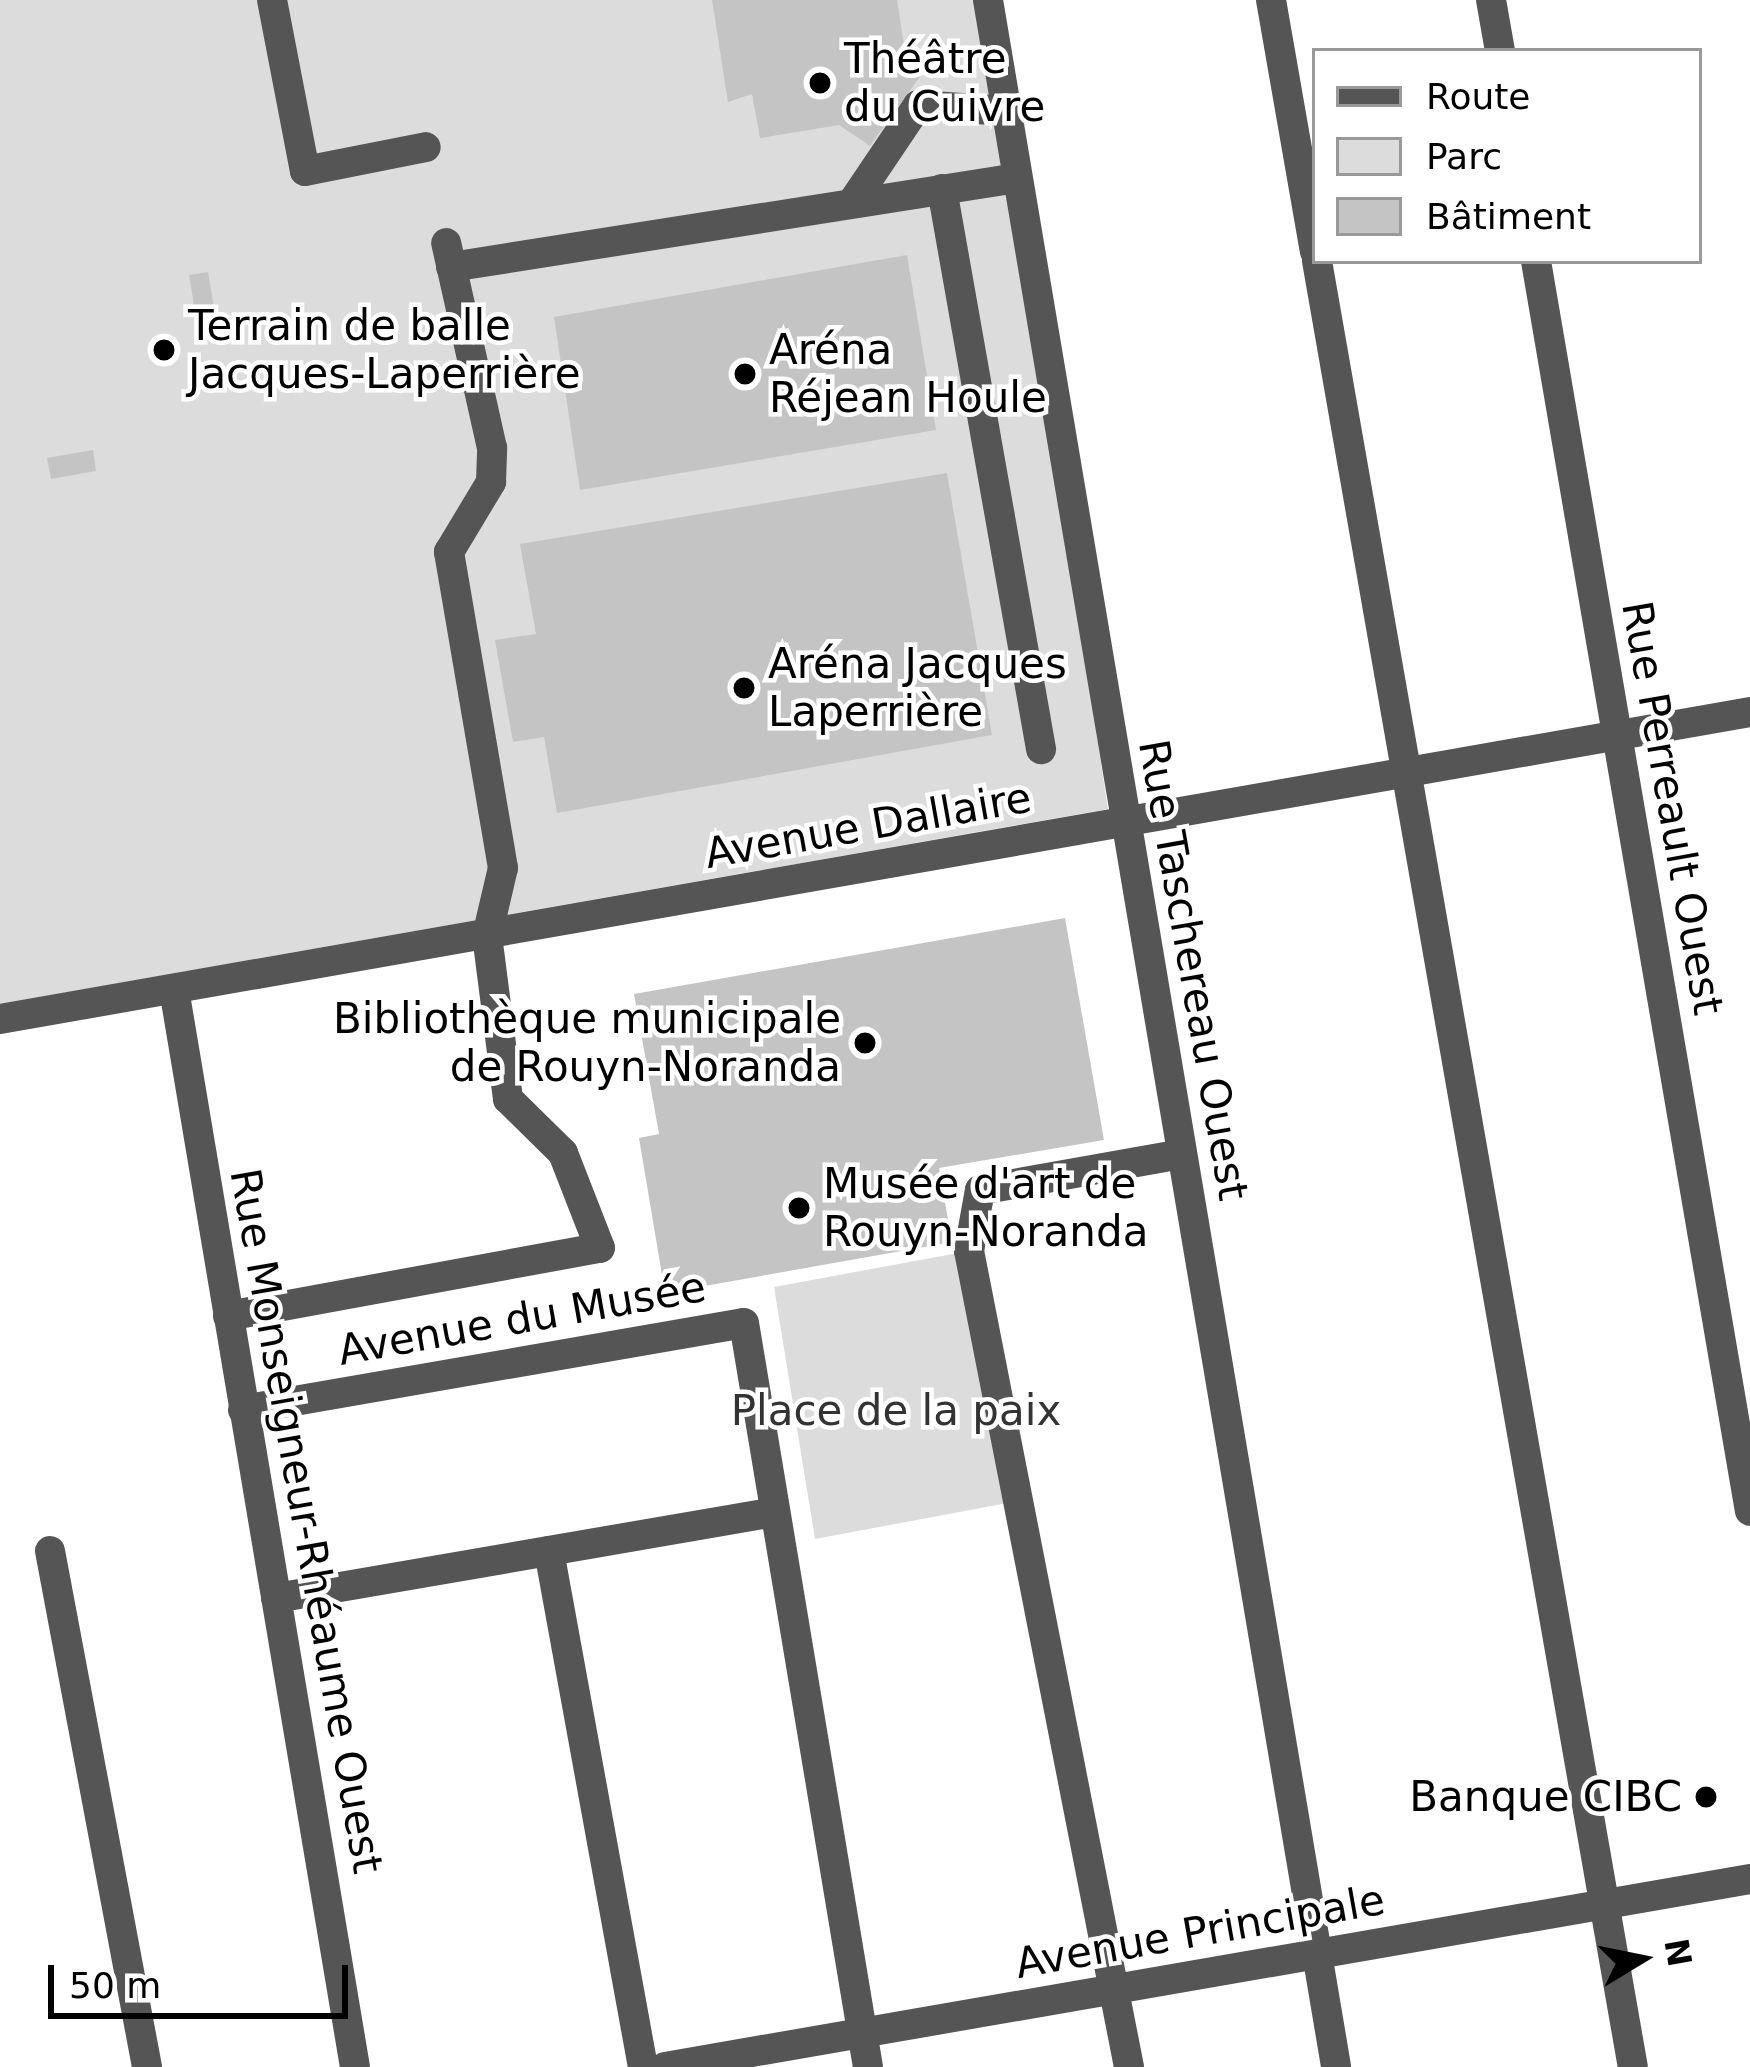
<!DOCTYPE html>
<html>
<head>
<meta charset="utf-8">
<style>
  body { margin:0 }
  #map { position:relative; width:1750px; height:2067px; overflow:hidden; background:#fff; font-family:"DejaVu Sans",sans-serif }
  div>[style] { position:absolute }
  .green>* { inset:0; background:#dcdcdc }
  .building>* { inset:0; background:#c4c4c4 }
  .minor>* { height:30px; margin:-15px; padding:0 15px; transform-origin:15px; border-radius:15px; background:#555 }
  .dots>* { width:33px; height:33px; translate:-50% -50%; box-sizing:border-box; border:6px solid #fff; border-radius:50% }
  span { translate:-50% -50%; white-space:nowrap; text-align:center; line-height:1.15; -webkit-text-stroke:9px #fff; paint-order:stroke }
  .poi-label { font-size:42px; color:#000 }
  .left { translate:0 -50%; text-align:left }
  .right { translate:-100% -50%; text-align:right }
  .street-label { font-size:42px; color:#000 }
  .park-label { font-size:42px; color:#333 }
  .legend { position:absolute; left:1312px; top:48px; width:390px; height:216px; box-sizing:border-box; background:#fff; border:3px solid #999; margin:0; padding:15px 21px; list-style:none; font-size:36px; color:#000 }
  .legend li { display:flex; align-items:center; gap:24px; height:60px }
  .legend b { width:60px; border:3px solid #999 }
  .north { position:absolute; left:1582px; top:1899px; width:120px; height:120px; -webkit-text-stroke:9px #fff; paint-order:stroke; rotate:80deg; font-size:33px; font-weight:700; line-height:48px; text-align:center; color:#000 }
  .north::after { content:''; display:block; margin:auto; width:42px; height:54px; background:#000; clip-path:polygon(50% 0,100% 100%,50% 72%,0 100%) }
  .scale { position:absolute; left:48px; top:1965px; width:300px; height:54px; box-sizing:border-box; border:6px solid #000; border-top:0; padding-left:15px; font-size:36px; line-height:42px; white-space:nowrap; color:#000; -webkit-text-stroke:9px #fff; paint-order:stroke }
</style>
</head>
<body>
<div id="map">
  <div class="green">
    <div style="clip-path:polygon(0 0,984px 0,1108px 809px,0 1004px)"></div>
    <div style="clip-path:polygon(969px 1251px,1013px 1502px,815px 1539px,774px 1287px)"></div>
  </div>
  <div class="building">
    <div style="clip-path:polygon(712px 0,897px 0,905px 52px,924px 71px,870px 146px,839px 125px,760px 138px,752px 94px,728px 102px)"></div>
    <div style="clip-path:polygon(907px 255px,936px 430px,580px 490px,554px 317px)"></div>
    <div style="clip-path:polygon(208px 272px,214px 308px,195px 311px,189px 275px)"></div>
    <div style="clip-path:polygon(93px 450px,96px 471px,51px 479px,47px 458px)"></div>
    <div style="clip-path:polygon(947px 473px,992px 735px,557px 813px,544px 737px,513px 742px,495px 640px,536px 634px,520px 544px)"></div>
    <div style="clip-path:polygon(1065px 918px,1104px 1140px,939px 1168px,952px 1242px,665px 1293px,639px 1138px,659px 1134px,634px 994px)"></div>
  </div>
  <div class="minor">
    <div style="left:272px;top:0;width:174px;rotate:79.1deg"></div>
    <div style="left:305px;top:171px;width:123px;rotate:-11.2deg"></div>
    <div style="left:988px;top:0;width:2096px;rotate:80.44deg"></div>
    <div style="left:1271px;top:0;width:255px;rotate:80.1deg"></div>
    <div style="left:1491px;top:0;width:52px;rotate:80deg"></div>
    <div style="left:942px;top:189px;width:569px;rotate:79.97deg"></div>
    <div style="left:852px;top:203px;width:118px;rotate:-56deg"></div>
    <div style="left:918px;top:105px;width:88px;rotate:3.9deg"></div>
    <div style="left:1317px;top:261px;width:1833px;rotate:80.08deg"></div>
    <div style="left:1536px;top:261px;width:1268px;rotate:80.29deg"></div>
    <div style="left:451px;top:267px;width:573px;rotate:-8.94deg"></div>
    <div style="left:174px;top:989px;width:1093px;rotate:80.47deg"></div>
    <div style="left:0;top:1019px;width:1777px;rotate:-9.95deg"></div>
    <div style="left:228px;top:1316px;width:378px;rotate:-10.4deg"></div>
    <div style="left:600px;top:1248px;width:102px;rotate:-111.3deg"></div>
    <div style="left:563px;top:1153px;width:77px;rotate:-135.5deg"></div>
    <div style="left:508px;top:1099px;width:164px;rotate:-97.3deg"></div>
    <div style="left:487px;top:936px;width:70px;rotate:-76.8deg"></div>
    <div style="left:503px;top:868px;width:321px;rotate:-99.7deg"></div>
    <div style="left:449px;top:552px;width:82px;rotate:-59deg"></div>
    <div style="left:491px;top:482px;width:34px;rotate:-88deg"></div>
    <div style="left:492px;top:448px;width:210px;rotate:-102.6deg"></div>
    <div style="left:243px;top:1410px;width:508px;rotate:-9.85deg"></div>
    <div style="left:744px;top:1323px;width:754px;rotate:80.54deg"></div>
    <div style="left:50px;top:1551px;width:525px;rotate:79.35deg"></div>
    <div style="left:549px;top:1551px;width:524px;rotate:79.68deg"></div>
    <div style="left:276px;top:1598px;width:506px;rotate:-9.78deg"></div>
    <div style="left:665px;top:2067px;width:1101px;rotate:-9.83deg"></div>
    <div style="left:1129px;top:2067px;width:832px;rotate:-101.09deg"></div>
    <div style="left:969px;top:1251px;width:62px;rotate:-79.8deg"></div>
    <div style="left:980px;top:1190px;width:205px;rotate:-10.1deg"></div>
  </div>
  <div class="dots">
    <div style="left:820px;top:83px;background:#000"></div>
    <div style="left:164px;top:350px;background:#000"></div>
    <div style="left:745px;top:374px;background:#000"></div>
    <div style="left:744px;top:688px;background:#000"></div>
    <div style="left:865px;top:1043px;background:#000"></div>
    <div style="left:799px;top:1208px;background:#000"></div>
    <div style="left:1706px;top:1797px;background:#000"></div>
  </div>
  <div class="poi-label">
    <span class="left" style="left:844px;top:83px">Théâtre<br>du Cuivre</span>
    <span class="left" style="left:188px;top:350px">Terrain de balle<br>Jacques-Laperrière</span>
    <span class="left" style="left:769px;top:374px">Aréna<br>Réjean Houle</span>
    <span class="left" style="left:768px;top:688px">Aréna Jacques<br>Laperrière</span>
    <span class="right" style="left:841px;top:1043px">Bibliothèque municipale<br>de Rouyn-Noranda</span>
    <span class="left" style="left:823px;top:1208px">Musée d'art de<br>Rouyn-Noranda</span>
    <span class="right" style="left:1682px;top:1797px">Banque CIBC</span>
  </div>
  <div class="street-label">
    <span style="left:1672px;top:808px;rotate:80deg">Rue Perreault Ouest</span>
    <span style="left:868px;top:826px;rotate:-10deg">Avenue Dallaire</span>
    <span style="left:1193px;top:970px;rotate:80deg">Rue Taschereau Ouest</span>
    <span style="left:522px;top:1319px;rotate:-10deg">Avenue du Musée</span>
    <span style="left:306px;top:1521px;rotate:80deg">Rue Monseigneur-Rhéaume Ouest</span>
    <span style="left:1200px;top:1932px;rotate:-10deg">Avenue Principale</span>
  </div>
  <div class="park-label">
    <span style="left:896px;top:1411px">Place de la paix</span>
  </div>
  <ul class="legend">
  <li><b style="height:15px;background:#555"></b>Route</li>
  <li><b style="height:33px;background:#dcdcdc"></b>Parc</li>
  <li><b style="height:33px;background:#c4c4c4"></b>Bâtiment</li>
  </ul>
  <div class="north">N</div>
  <div class="scale">50 m</div>
</div>
</body>
</html>
